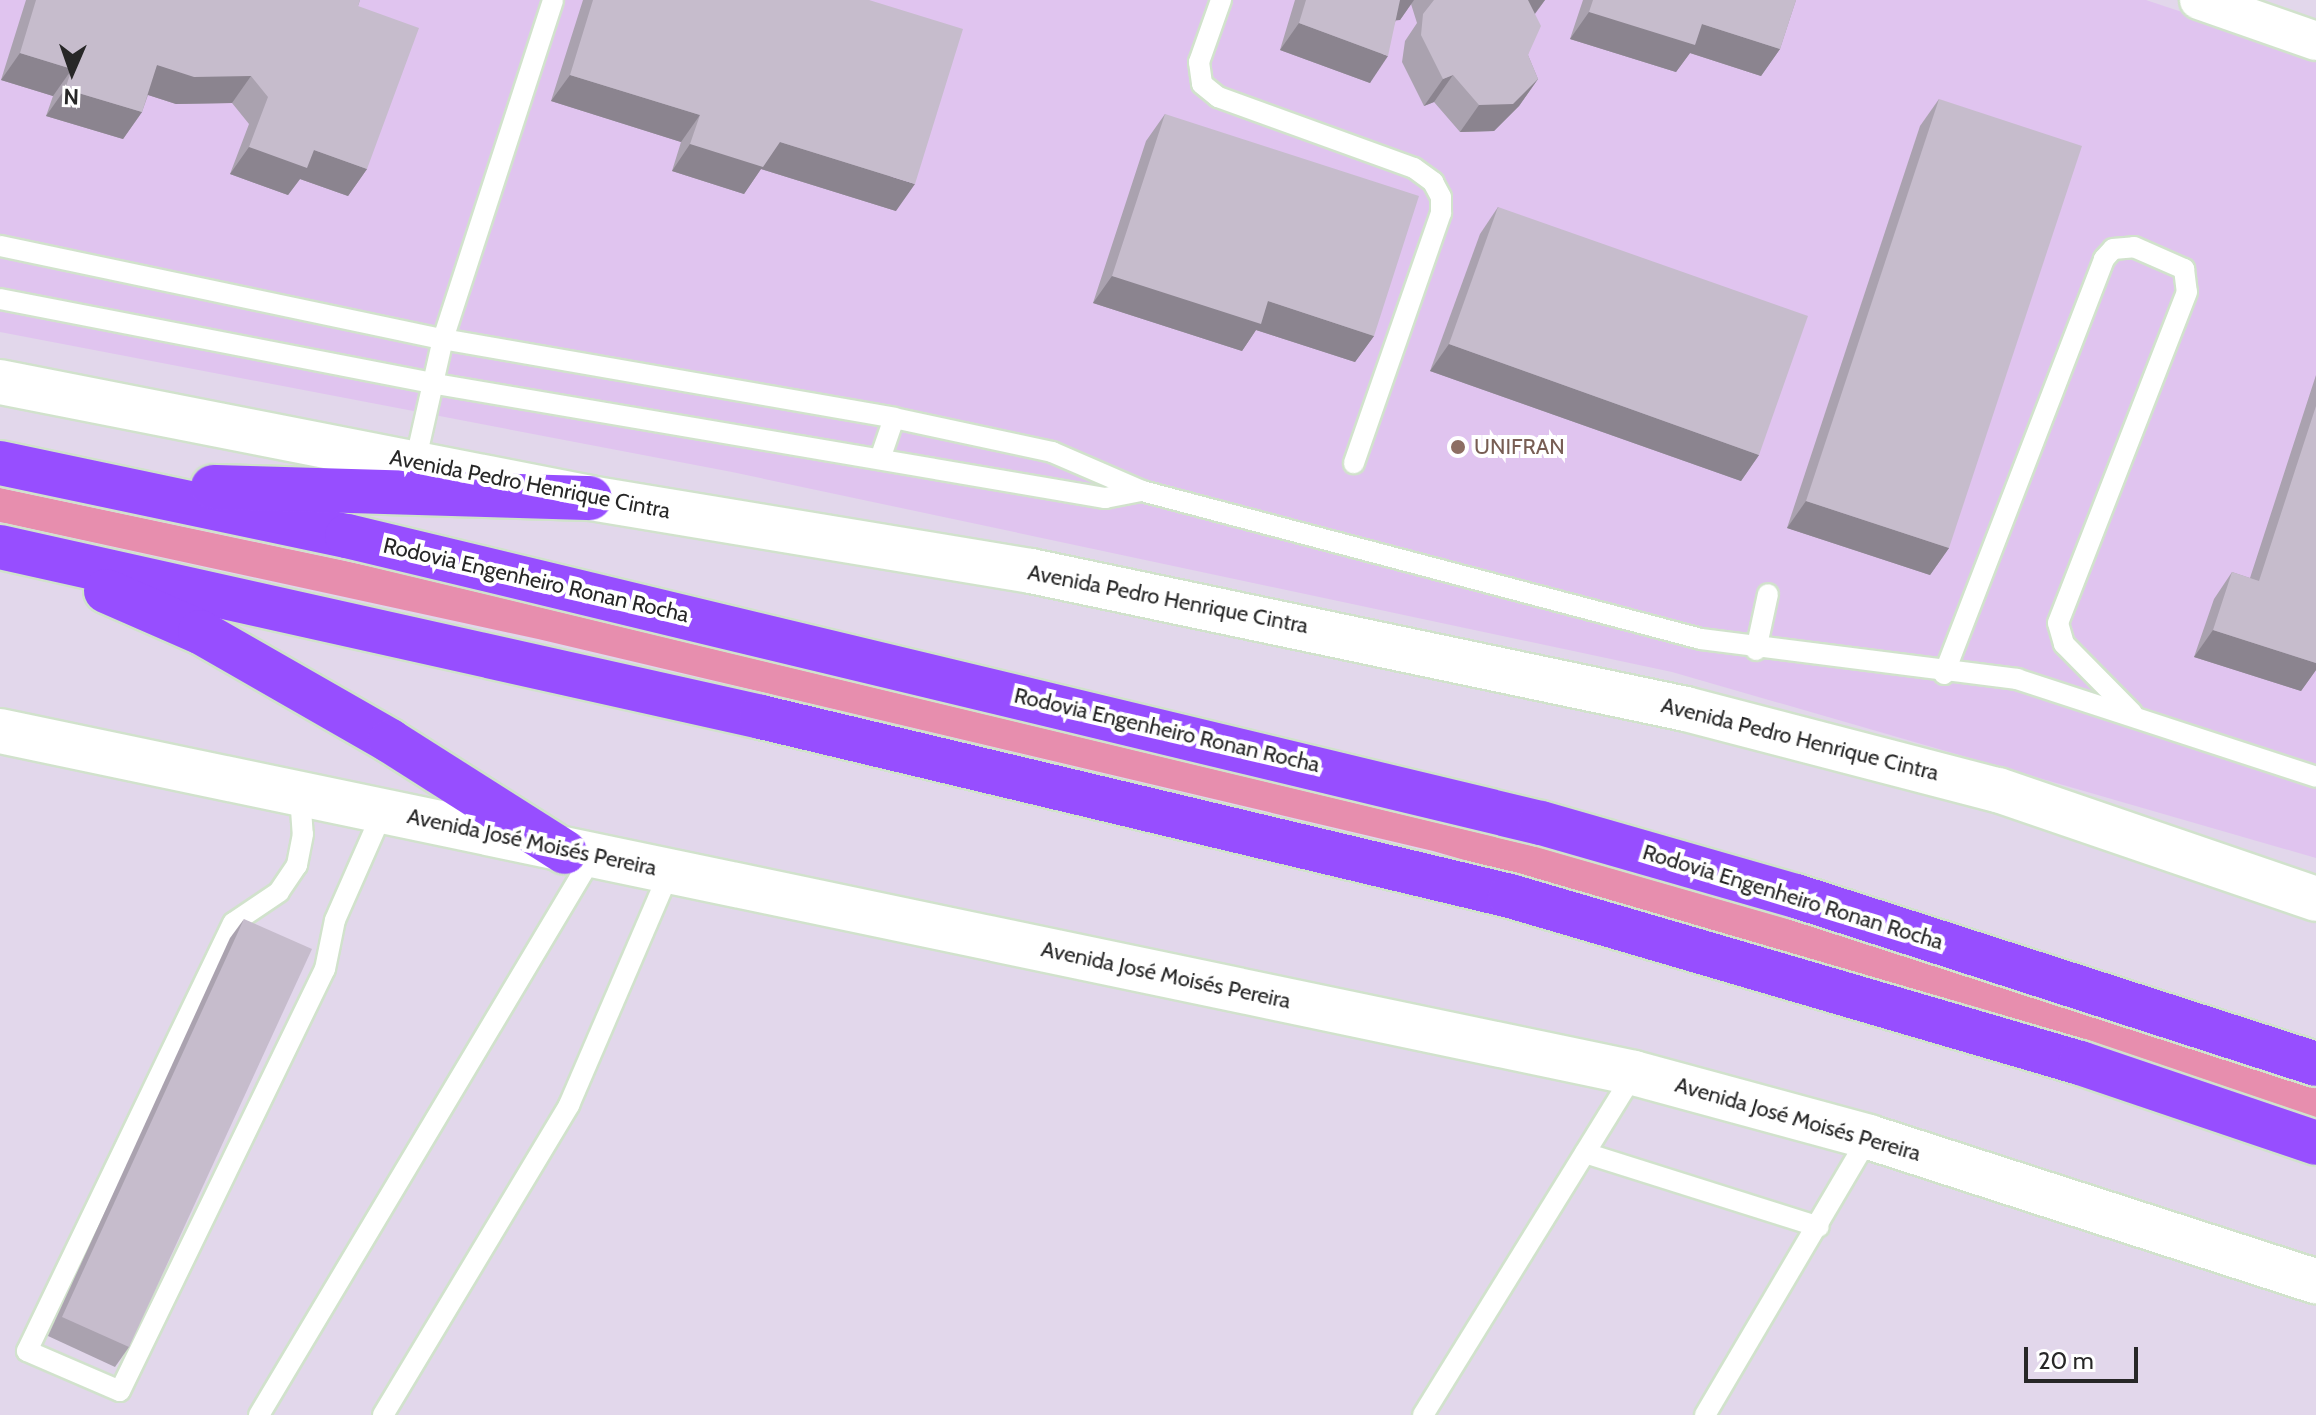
<!DOCTYPE html>
<html>
<head>
<meta charset="utf-8">
<style>
  body { margin:0 }
  #map { position:relative; width:2316px; height:1415px; overflow:hidden; background:#e2d7eb; font-family:Cabin,sans-serif }
  div>[style] { position:absolute }
  .education>* { inset:0; background:#e0c4ef }
  .green>* { inset:0; background:#e78eae }
  .roads { filter:drop-shadow(2px 0 #d1e2cc) drop-shadow(-2px 0 #d1e2cc) drop-shadow(0 2px #d1e2cc) drop-shadow(0 -2px #d1e2cc) }
  .service>* { height:20px; margin:-10px; padding:0 10px; transform-origin:10px; border-radius:10px; background:#fff }
  .minor>* { height:38px; margin:-19px; padding:0 19px; transform-origin:19px; border-radius:19px; background:#fff }
  .tertiary>* { height:44px; margin:-22px; padding:0 22px; transform-origin:22px; border-radius:22px; background:#fff }
  .motorway>* { height:44px; margin:-22px; padding:0 22px; transform-origin:22px; border-radius:22px; background:#974eff }
  .wall>* { inset:0; background:#aaa2af }
  .shaded-wall>* { inset:0; background:#8b848f }
  .building>* { inset:0; background:#c6bccc }
  .dots>* { width:22px; height:22px; translate:-50% -50%; box-sizing:border-box; border:4px solid #fff; border-radius:50% }
  span { translate:-50% -50%; white-space:nowrap; text-align:center; line-height:1.15; -webkit-text-stroke:8px #fff; paint-order:stroke }
  .education-label { font-size:22px; color:#785e54 }
  .left { translate:0 -50%; text-align:left }
  .street-label { font-size:22px; color:#272727 }
  .north { position:absolute; left:32px; top:32px; width:80px; height:80px; -webkit-text-stroke:6px #fff; paint-order:stroke; rotate:182deg; font-size:22px; font-weight:700; line-height:32px; text-align:center; color:#272727 }
  .north::after { content:''; display:block; margin:auto; width:28px; height:36px; background:#272727; clip-path:polygon(50% 0,100% 100%,50% 72%,0 100%) }
  .scale { position:absolute; left:2024px; top:1347px; width:114px; height:36px; box-sizing:border-box; border:4px solid #272727; border-top:0; padding-left:10px; font-size:24px; line-height:28px; white-space:nowrap; color:#272727; -webkit-text-stroke:6px #fff; paint-order:stroke }
</style>
</head>
<body>
<div id="map">
  <div class="education">
    <div style="clip-path:polygon(0 0,2146px 0,2316px 57px,2316px 858px,1672px 672px,732px 472px,0 332px)"></div>
  </div>
  <div class="green">
    <div style="clip-path:polygon(0 488px,591px 613px,1515px 839px,1769px 909px,2223px 1053px,2316px 1086px,2316px 1118px,1986px 1010px,1433px 851px,538px 639px,0 522px)"></div>
  </div>
  <div class="roads">
    <div class="service">
      <div style="left:1221px;top:0;width:66px;rotate:109.5deg"></div>
      <div style="left:1199px;top:62px;width:22px;rotate:82deg"></div>
      <div style="left:1202px;top:84px;width:21px;rotate:39deg"></div>
      <div style="left:1218px;top:97px;width:208px;rotate:19.9deg"></div>
      <div style="left:1414px;top:168px;width:24px;rotate:36deg"></div>
      <div style="left:1433px;top:182px;width:17px;rotate:62deg"></div>
      <div style="left:1441px;top:197px;width:16px;rotate:90deg"></div>
      <div style="left:1441px;top:213px;width:265px;rotate:109.2deg"></div>
      <div style="left:0;top:246px;width:453px;rotate:11.9deg"></div>
      <div style="left:443px;top:339px;width:458px;rotate:9.9deg"></div>
      <div style="left:894px;top:418px;width:162px;rotate:12.1deg"></div>
      <div style="left:1052px;top:452px;width:98px;rotate:23.4deg"></div>
      <div style="left:1142px;top:491px;width:578px;rotate:14.83deg"></div>
      <div style="left:1701px;top:639px;width:319px;rotate:7.2deg"></div>
      <div style="left:2017px;top:679px;width:315px;rotate:18.1deg"></div>
      <div style="left:0;top:299px;width:444px;rotate:11deg"></div>
      <div style="left:436px;top:384px;width:679px;rotate:9.67deg"></div>
      <div style="left:1105px;top:498px;width:38px;rotate:-11deg"></div>
      <div style="left:881px;top:456px;width:40px;rotate:-71.1deg"></div>
      <div style="left:415px;top:463px;width:127px;rotate:-77.3deg"></div>
      <div style="left:443px;top:339px;width:356px;rotate:-72deg"></div>
      <div style="left:1756px;top:650px;width:57px;rotate:-77.9deg"></div>
      <div style="left:1944px;top:674px;width:445px;rotate:-68.9deg"></div>
      <div style="left:2104px;top:259px;width:13px;rotate:-48deg"></div>
      <div style="left:2113px;top:249px;width:21px;rotate:-5deg"></div>
      <div style="left:2134px;top:247px;width:55px;rotate:23.7deg"></div>
      <div style="left:2184px;top:269px;width:23px;rotate:83deg"></div>
      <div style="left:2187px;top:292px;width:355px;rotate:111.3deg"></div>
      <div style="left:2058px;top:623px;width:22px;rotate:74deg"></div>
      <div style="left:2064px;top:644px;width:97px;rotate:45.4deg"></div>
      <div style="left:300px;top:795px;width:39px;rotate:86deg"></div>
      <div style="left:303px;top:834px;width:32px;rotate:101deg"></div>
      <div style="left:297px;top:865px;width:32px;rotate:124deg"></div>
      <div style="left:279px;top:892px;width:55px;rotate:146deg"></div>
      <div style="left:233px;top:923px;width:475px;rotate:115.7deg"></div>
      <div style="left:27px;top:1351px;width:101px;rotate:23.3deg"></div>
      <div style="left:120px;top:1391px;width:469px;rotate:-64.1deg"></div>
      <div style="left:325px;top:969px;width:50px;rotate:-78.5deg"></div>
      <div style="left:335px;top:920px;width:119px;rotate:-66.2deg"></div>
      <div style="left:1585px;top:1153px;width:245px;rotate:17.5deg"></div>
      <div style="left:259px;top:1415px;width:650px;rotate:-59.17deg"></div>
      <div style="left:383px;top:1415px;width:362px;rotate:-59deg"></div>
      <div style="left:569px;top:1105px;width:255px;rotate:-66.7deg"></div>
      <div style="left:1423px;top:1415px;width:402px;rotate:-58.3deg"></div>
      <div style="left:1705px;top:1415px;width:323px;rotate:-59.5deg"></div>
    </div>
    <div class="minor">
      <div style="left:2199px;top:0;width:124px;rotate:19.3deg"></div>
    </div>
    <div class="tertiary">
      <div style="left:0;top:382px;width:601px;rotate:11.12deg"></div>
      <div style="left:590px;top:498px;width:447px;rotate:9.4deg"></div>
      <div style="left:1031px;top:571px;width:669px;rotate:11.9deg"></div>
      <div style="left:1686px;top:709px;width:322px;rotate:14.6deg"></div>
      <div style="left:1998px;top:790px;width:336px;rotate:18.9deg"></div>
      <div style="left:0;top:731px;width:1669px;rotate:11.82deg"></div>
      <div style="left:1634px;top:1073px;width:244px;rotate:15.2deg"></div>
      <div style="left:1869px;top:1137px;width:470px;rotate:17.9deg"></div>
    </div>
    <div class="motorway">
      <div style="left:0;top:463px;width:355px;rotate:11.9deg"></div>
      <div style="left:347px;top:536px;width:1228px;rotate:13.52deg"></div>
      <div style="left:1541px;top:823px;width:265px;rotate:16deg"></div>
      <div style="left:1796px;top:896px;width:546px;rotate:17.9deg"></div>
      <div style="left:213px;top:487px;width:377px;rotate:1.7deg"></div>
      <div style="left:0;top:547px;width:780px;rotate:12.59deg"></div>
      <div style="left:761px;top:717px;width:770px;rotate:13.44deg"></div>
      <div style="left:1510px;top:896px;width:594px;rotate:16.33deg"></div>
      <div style="left:2080px;top:1063px;width:249px;rotate:18.7deg"></div>
      <div style="left:106px;top:591px;width:103px;rotate:23.6deg"></div>
      <div style="left:200px;top:632px;width:219px;rotate:29.8deg"></div>
      <div style="left:390px;top:741px;width:207px;rotate:32.4deg"></div>
    </div>
  </div>
  <div class="wall">
    <div style="clip-path:polygon(26px 0,360px 0,358px 6px,367px 169px,348px 196px,300px 179px,288px 195px,230px 174px,249px 124px,232px 103px,176px 104px,148px 95px,142px 112px,123px 139px,46px 116px,53px 96px,1px 80px)"></div>
    <div style="clip-path:polygon(583px 0,869px 0,896px 211px,761px 169px,744px 194px,672px 171px,681px 142px,551px 101px)"></div>
    <div style="clip-path:polygon(1295px 0,1545px 0,1535px 14px,1528px 55px,1538px 79px,1519px 106px,1494px 131px,1460px 132px,1434px 102px,1424px 106px,1402px 62px,1405px 41px,1417px 23px,1411px 4px,1400px 20px,1396px 20px,1370px 83px,1280px 50px)"></div>
    <div style="clip-path:polygon(1583px 0,1796px 0,1780px 49px,1761px 76px,1690px 53px,1676px 72px,1570px 39px)"></div>
    <div style="clip-path:polygon(1939px 99px,1949px 548px,1930px 575px,1787px 528px,1920px 126px)"></div>
    <div style="clip-path:polygon(1165px 114px,1374px 336px,1355px 362px,1256px 330px,1242px 351px,1093px 303px,1146px 141px)"></div>
    <div style="clip-path:polygon(1498px 207px,1759px 455px,1741px 481px,1430px 371px,1480px 234px)"></div>
    <div style="clip-path:polygon(2316px 375px,2316px 670px,2301px 691px,2194px 657px,2214px 599px,2232px 572px,2250px 578px)"></div>
    <div style="clip-path:polygon(244px 919px,129px 1347px,115px 1367px,48px 1336px,230px 938px)"></div>
  </div>
  <div class="shaded-wall">
    <div style="clip-path:polygon(1398px 0,1414px 0,1400px 20px,1382px 22px)"></div>
    <div style="clip-path:polygon(1493px 0,1545px 0,1533px 16px)"></div>
    <div style="clip-path:polygon(1589px 12px,1702px 24px,1780px 49px,1761px 76px,1690px 53px,1676px 72px,1570px 39px)"></div>
    <div style="clip-path:polygon(1299px 23px,1388px 56px,1370px 83px,1280px 50px)"></div>
    <div style="clip-path:polygon(20px 53px,72px 69px,53px 96px,1px 80px)"></div>
    <div style="clip-path:polygon(157px 65px,251px 76px,232px 103px,176px 104px,139px 92px)"></div>
    <div style="clip-path:polygon(570px 75px,700px 115px,681px 142px,551px 101px)"></div>
    <div style="clip-path:polygon(1453px 75px,1434px 102px,1424px 106px,1443px 79px)"></div>
    <div style="clip-path:polygon(1538px 79px,1519px 106px,1494px 131px,1460px 132px,1479px 105px)"></div>
    <div style="clip-path:polygon(65px 89px,142px 112px,123px 139px,46px 116px)"></div>
    <div style="clip-path:polygon(780px 142px,915px 184px,896px 211px,761px 169px,744px 194px,672px 171px,690px 144px)"></div>
    <div style="clip-path:polygon(249px 147px,314px 150px,367px 169px,348px 196px,300px 179px,288px 195px,230px 174px)"></div>
    <div style="clip-path:polygon(1112px 276px,1268px 301px,1374px 336px,1355px 362px,1256px 330px,1242px 351px,1093px 303px)"></div>
    <div style="clip-path:polygon(1449px 344px,1759px 455px,1741px 481px,1430px 371px)"></div>
    <div style="clip-path:polygon(1806px 501px,1949px 548px,1930px 575px,1787px 528px)"></div>
    <div style="clip-path:polygon(2213px 630px,2316px 663px,2316px 670px,2301px 691px,2194px 657px)"></div>
  </div>
  <div class="building">
    <div style="clip-path:polygon(36px 0,360px 0,358px 6px,419px 28px,367px 169px,314px 150px,307px 168px,249px 147px,268px 97px,251px 76px,194px 77px,157px 65px,142px 112px,65px 89px,72px 69px,20px 53px)"></div>
    <div style="clip-path:polygon(593px 0,869px 0,963px 29px,915px 184px,780px 142px,763px 167px,690px 144px,700px 115px,570px 75px)"></div>
    <div style="clip-path:polygon(1306px 0,1400px 0,1388px 56px,1299px 23px)"></div>
    <div style="clip-path:polygon(1434px 0,1528px 0,1541px 26px,1528px 55px,1538px 79px,1513px 104px,1479px 105px,1453px 75px,1443px 79px,1421px 35px,1423px 14px)"></div>
    <div style="clip-path:polygon(1593px 0,1796px 0,1780px 49px,1702px 24px,1695px 45px,1589px 12px)"></div>
    <div style="clip-path:polygon(1939px 99px,2082px 146px,1949px 548px,1806px 501px)"></div>
    <div style="clip-path:polygon(1165px 114px,1419px 196px,1374px 336px,1268px 301px,1261px 324px,1112px 276px)"></div>
    <div style="clip-path:polygon(1498px 207px,1808px 316px,1759px 455px,1449px 344px)"></div>
    <div style="clip-path:polygon(2316px 406px,2316px 663px,2213px 630px,2232px 572px,2259px 581px)"></div>
    <div style="clip-path:polygon(244px 919px,312px 949px,129px 1347px,62px 1317px)"></div>
  </div>
  <div class="dots">
    <div style="left:1458px;top:447px;background:#8d6e63"></div>
  </div>
  <div class="education-label">
    <span class="left" style="left:1474px;top:447px">UNIFRAN</span>
  </div>
  <div class="street-label">
    <span style="left:530px;top:484px;rotate:11deg">Avenida Pedro Henrique Cintra</span>
    <span style="left:536px;top:580px;rotate:13deg">Rodovia Engenheiro Ronan Rocha</span>
    <span style="left:1168px;top:599px;rotate:11deg">Avenida Pedro Henrique Cintra</span>
    <span style="left:1167px;top:730px;rotate:13deg">Rodovia Engenheiro Ronan Rocha</span>
    <span style="left:1800px;top:739px;rotate:14deg">Avenida Pedro Henrique Cintra</span>
    <span style="left:532px;top:842px;rotate:12deg">Avenida José Moisés Pereira</span>
    <span style="left:1793px;top:897px;rotate:17deg">Rodovia Engenheiro Ronan Rocha</span>
    <span style="left:1166px;top:975px;rotate:12deg">Avenida José Moisés Pereira</span>
    <span style="left:1798px;top:1119px;rotate:16deg">Avenida José Moisés Pereira</span>
  </div>
  <div class="north">N</div>
  <div class="scale">20 m</div>
</div>
</body>
</html>
